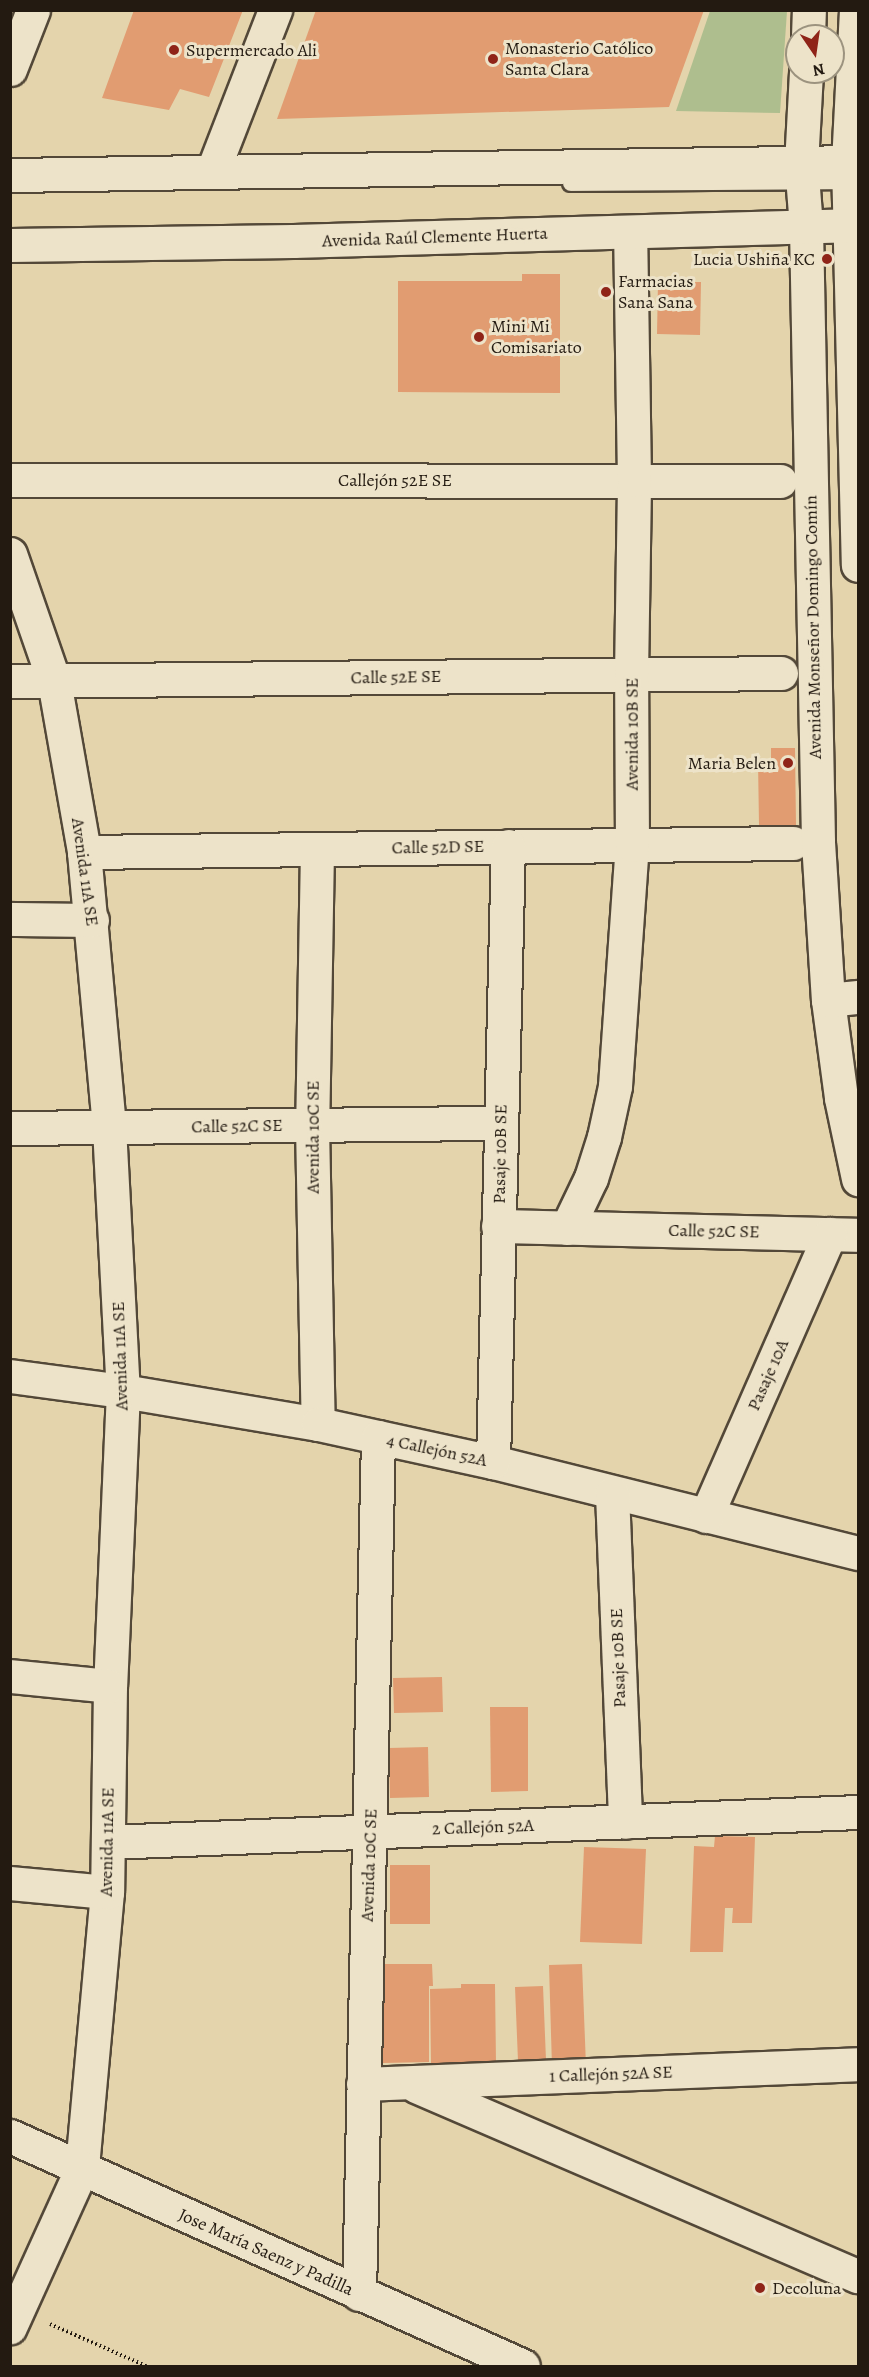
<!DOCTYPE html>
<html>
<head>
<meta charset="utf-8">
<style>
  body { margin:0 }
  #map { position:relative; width:869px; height:2377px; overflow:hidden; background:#e4d4ac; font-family:Alegreya,serif }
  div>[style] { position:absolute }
  .green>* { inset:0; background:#aebe8e }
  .building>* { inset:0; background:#e19c71 }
  .path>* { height:4px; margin-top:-2px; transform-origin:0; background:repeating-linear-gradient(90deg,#231a11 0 1.5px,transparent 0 4.5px) }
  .roads { filter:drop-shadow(2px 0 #534838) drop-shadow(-2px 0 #534838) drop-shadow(0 2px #534838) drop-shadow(0 -2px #534838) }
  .lane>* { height:16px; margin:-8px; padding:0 8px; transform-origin:8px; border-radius:8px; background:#ede3c9 }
  .street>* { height:33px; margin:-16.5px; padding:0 16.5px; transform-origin:16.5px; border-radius:16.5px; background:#ede3c9 }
  .secondary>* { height:33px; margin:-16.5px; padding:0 16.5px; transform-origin:16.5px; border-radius:16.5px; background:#ede3c9 }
  .dots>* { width:16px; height:16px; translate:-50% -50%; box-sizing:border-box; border:3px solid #ede3c9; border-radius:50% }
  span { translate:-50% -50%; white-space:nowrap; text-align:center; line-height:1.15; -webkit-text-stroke:6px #ede3c9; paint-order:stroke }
  .poi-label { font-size:18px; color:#231a11 }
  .left { translate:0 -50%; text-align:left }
  .right { translate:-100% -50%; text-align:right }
  .street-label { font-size:18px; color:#231a11 }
  .frame { position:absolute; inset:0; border:12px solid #231a11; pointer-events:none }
  .north { position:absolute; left:785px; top:24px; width:60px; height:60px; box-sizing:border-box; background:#ede3c9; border:2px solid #9c937f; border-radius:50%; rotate:167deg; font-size:16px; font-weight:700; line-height:24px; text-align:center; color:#231a11 }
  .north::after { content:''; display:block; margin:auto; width:21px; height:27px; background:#8f2418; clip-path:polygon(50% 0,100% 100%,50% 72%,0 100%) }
</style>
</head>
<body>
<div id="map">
  <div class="green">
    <div style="clip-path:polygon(710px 11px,787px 11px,780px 113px,676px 111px)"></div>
  </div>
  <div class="building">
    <div style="clip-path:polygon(134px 10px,243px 10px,209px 97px,180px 89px,169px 110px,102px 98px)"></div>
    <div style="clip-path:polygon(316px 10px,704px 10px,669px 107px,277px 119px)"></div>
    <div style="clip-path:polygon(522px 274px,560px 274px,560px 393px,398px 392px,398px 281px,522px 281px)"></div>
    <div style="clip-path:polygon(658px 282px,701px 282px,700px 335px,657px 334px)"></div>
    <div style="clip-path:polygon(771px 748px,795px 748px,796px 825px,759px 825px,758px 761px,771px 761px)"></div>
    <div style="clip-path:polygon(442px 1677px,443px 1712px,394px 1713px,393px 1678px)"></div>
    <div style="clip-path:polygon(490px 1707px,528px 1707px,528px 1791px,491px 1792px)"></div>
    <div style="clip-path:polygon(428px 1747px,429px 1797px,390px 1798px,389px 1748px)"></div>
    <div style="clip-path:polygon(715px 1836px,755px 1837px,752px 1923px,732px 1923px,733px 1908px,725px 1908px,723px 1952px,690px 1952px,694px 1846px,714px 1847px)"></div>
    <div style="clip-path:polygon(584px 1847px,646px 1849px,642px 1944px,580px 1942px)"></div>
    <div style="clip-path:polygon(390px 1865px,430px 1865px,430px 1924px,390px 1924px)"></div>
    <div style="clip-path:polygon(383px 1964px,432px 1964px,433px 1986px,429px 1986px,429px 2062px,383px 2063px)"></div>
    <div style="clip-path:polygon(582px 1964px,586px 2066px,552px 2067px,549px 1965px)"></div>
    <div style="clip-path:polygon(461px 1984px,495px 1984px,496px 2063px,431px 2064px,430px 1989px,461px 1988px)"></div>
    <div style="clip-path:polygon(543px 1986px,546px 2060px,518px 2061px,515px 1987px)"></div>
  </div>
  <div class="path">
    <div style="left:50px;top:2324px;width:105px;rotate:23.6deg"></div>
  </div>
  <div class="roads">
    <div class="lane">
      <div style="left:571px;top:183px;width:284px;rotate:-0.4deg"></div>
    </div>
    <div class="street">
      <div style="left:10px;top:69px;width:63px;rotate:-68.7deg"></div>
      <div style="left:213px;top:170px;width:172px;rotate:-68.8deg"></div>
      <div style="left:10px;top:480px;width:770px;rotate:0.07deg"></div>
      <div style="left:10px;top:554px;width:134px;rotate:70.9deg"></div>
      <div style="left:54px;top:681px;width:174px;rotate:80deg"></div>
      <div style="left:84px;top:852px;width:276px;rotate:84.8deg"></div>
      <div style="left:109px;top:1127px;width:264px;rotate:87deg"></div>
      <div style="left:123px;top:1391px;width:295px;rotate:92.5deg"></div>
      <div style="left:110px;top:1686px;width:206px;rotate:90.8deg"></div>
      <div style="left:107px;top:1892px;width:277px;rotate:95.2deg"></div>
      <div style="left:82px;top:2168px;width:175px;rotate:114.4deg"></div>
      <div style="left:10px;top:681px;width:771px;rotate:-0.59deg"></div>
      <div style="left:317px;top:849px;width:276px;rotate:91deg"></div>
      <div style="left:312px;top:1125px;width:299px;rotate:88.9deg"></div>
      <div style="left:84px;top:852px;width:709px;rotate:-0.73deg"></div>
      <div style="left:10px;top:919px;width:82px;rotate:0.7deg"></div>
      <div style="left:10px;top:1128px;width:490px;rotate:-0.6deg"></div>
      <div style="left:498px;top:1226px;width:360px;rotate:1.4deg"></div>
      <div style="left:567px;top:1228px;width:55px;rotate:-64.4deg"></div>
      <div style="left:591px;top:1178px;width:43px;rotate:-72.4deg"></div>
      <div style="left:604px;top:1137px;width:52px;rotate:-77.8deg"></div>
      <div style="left:615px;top:1086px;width:242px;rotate:-86deg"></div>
      <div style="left:632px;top:845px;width:170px;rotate:-90.3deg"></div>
      <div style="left:631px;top:675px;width:195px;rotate:-89.1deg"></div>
      <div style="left:634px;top:480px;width:248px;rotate:-90.9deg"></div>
      <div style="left:10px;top:1376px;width:114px;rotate:7.6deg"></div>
      <div style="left:123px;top:1391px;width:198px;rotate:9.6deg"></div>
      <div style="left:318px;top:1424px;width:179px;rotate:12.3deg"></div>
      <div style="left:493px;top:1462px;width:376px;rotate:14deg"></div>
      <div style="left:493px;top:1462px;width:616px;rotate:-88.61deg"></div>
      <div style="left:612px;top:1493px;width:329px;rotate:87.7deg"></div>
      <div style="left:706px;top:1516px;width:308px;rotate:-66.3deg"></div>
      <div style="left:10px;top:1676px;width:100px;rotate:5.7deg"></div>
      <div style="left:108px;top:1842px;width:751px;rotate:-2.29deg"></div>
      <div style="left:10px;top:1883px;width:97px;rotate:5.3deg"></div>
      <div style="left:363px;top:2084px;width:495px;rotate:-2.3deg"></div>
      <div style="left:416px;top:2086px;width:481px;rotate:23.3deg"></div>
      <div style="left:359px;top:2294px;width:857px;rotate:-88.73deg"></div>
    </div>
    <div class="secondary">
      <div style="left:856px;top:10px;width:152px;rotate:93deg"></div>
      <div style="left:848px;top:162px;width:403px;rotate:88.6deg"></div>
      <div style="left:808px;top:36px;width:26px;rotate:-88deg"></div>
      <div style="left:806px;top:72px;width:91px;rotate:93.1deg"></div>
      <div style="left:801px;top:163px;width:64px;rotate:85.5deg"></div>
      <div style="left:806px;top:227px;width:615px;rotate:88.88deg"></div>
      <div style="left:818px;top:842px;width:158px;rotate:86.4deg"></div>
      <div style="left:828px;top:1000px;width:99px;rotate:82.4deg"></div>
      <div style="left:841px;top:1098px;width:83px;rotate:78.1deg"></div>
      <div style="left:10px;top:175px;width:848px;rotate:-0.88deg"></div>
      <div style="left:10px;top:245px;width:283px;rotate:-0.8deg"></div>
      <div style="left:293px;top:241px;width:565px;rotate:-1.62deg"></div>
      <div style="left:828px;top:1000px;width:30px;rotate:-6deg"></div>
      <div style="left:10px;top:2136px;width:562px;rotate:24.15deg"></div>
    </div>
  </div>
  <div class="dots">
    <div style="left:174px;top:50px;background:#8f2418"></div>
    <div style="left:493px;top:59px;background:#8f2418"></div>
    <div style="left:827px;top:259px;background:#8f2418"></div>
    <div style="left:606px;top:292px;background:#8f2418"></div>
    <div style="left:479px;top:337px;background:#8f2418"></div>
    <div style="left:788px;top:763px;background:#8f2418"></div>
    <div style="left:760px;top:2288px;background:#8f2418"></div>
  </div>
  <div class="poi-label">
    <span class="left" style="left:505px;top:59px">Monasterio Católico<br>Santa Clara</span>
    <span class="left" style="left:186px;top:50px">Supermercado Ali</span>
    <span class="right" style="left:815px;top:259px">Lucia Ushiña KC</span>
    <span class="left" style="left:618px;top:292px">Farmacias<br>Sana Sana</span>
    <span class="left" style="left:491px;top:337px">Mini Mi<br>Comisariato</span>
    <span class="right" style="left:776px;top:763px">Maria Belen</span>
    <span class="left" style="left:772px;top:2288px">Decoluna</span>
  </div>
  <div class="street-label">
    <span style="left:435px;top:237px;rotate:-2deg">Avenida Raúl Clemente Huerta</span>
    <span style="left:395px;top:480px">Callejón 52E SE</span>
    <span style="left:813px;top:627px;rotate:-91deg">Avenida Monseñor Domingo Comín</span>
    <span style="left:396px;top:677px;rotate:-1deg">Calle 52E SE</span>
    <span style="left:632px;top:734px;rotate:-90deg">Avenida 10B SE</span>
    <span style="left:438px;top:847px;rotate:-1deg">Calle 52D SE</span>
    <span style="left:85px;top:872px;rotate:82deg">Avenida 11A SE</span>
    <span style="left:237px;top:1126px;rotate:-1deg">Calle 52C SE</span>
    <span style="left:313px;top:1137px;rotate:-90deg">Avenida 10C SE</span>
    <span style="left:500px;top:1154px;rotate:-89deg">Pasaje 10B SE</span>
    <span style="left:714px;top:1231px;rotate:1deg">Calle 52C SE</span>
    <span style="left:120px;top:1356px;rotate:-92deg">Avenida 11A SE</span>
    <span style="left:768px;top:1375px;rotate:-66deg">Pasaje 10A</span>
    <span style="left:437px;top:1450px;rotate:12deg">4 Callejón 52A</span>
    <span style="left:618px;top:1658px;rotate:-92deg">Pasaje 10B SE</span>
    <span style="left:483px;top:1827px;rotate:-2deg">2 Callejón 52A</span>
    <span style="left:107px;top:1842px;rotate:-89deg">Avenida 11A SE</span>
    <span style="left:369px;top:1865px;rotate:-88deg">Avenida 10C SE</span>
    <span style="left:611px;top:2074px;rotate:-2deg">1 Callejón 52A SE</span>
    <span style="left:266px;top:2252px;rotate:24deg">Jose María Saenz y Padilla</span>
  </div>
  <div class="frame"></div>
  <div class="north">N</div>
</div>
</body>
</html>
